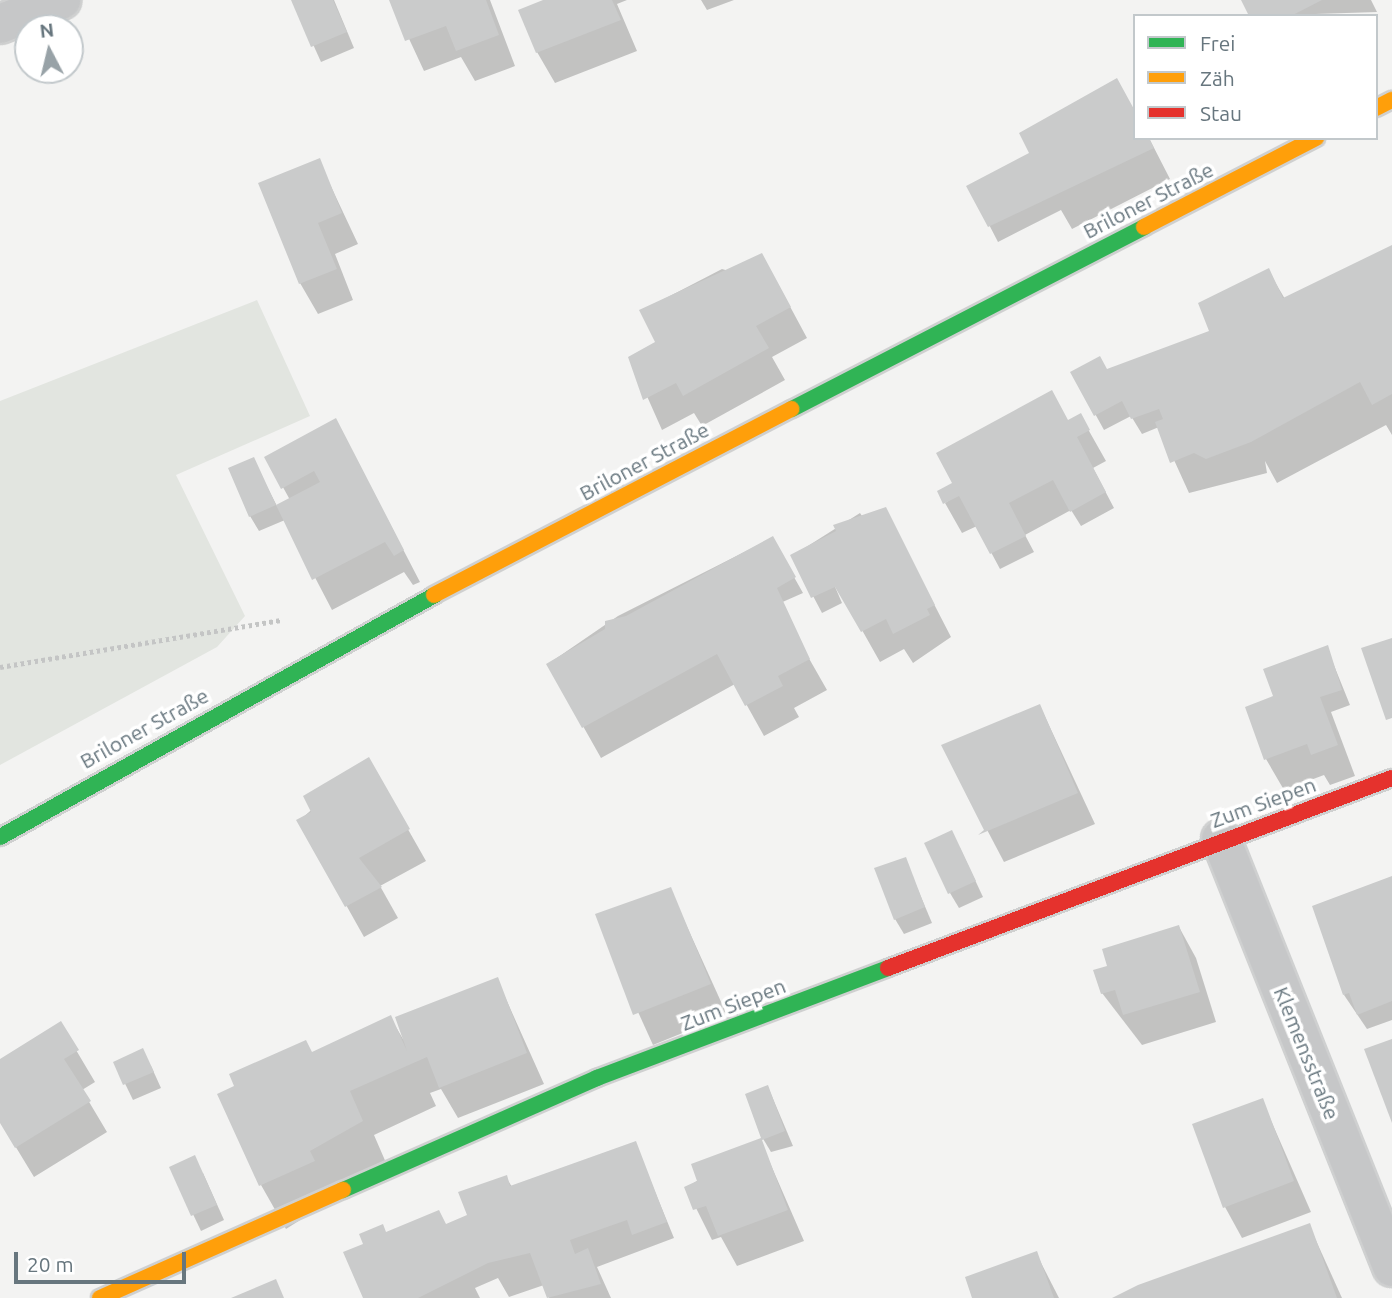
<!DOCTYPE html>
<html>
<head>
<meta charset="utf-8">
<style>
  body { margin:0 }
  #map { position:relative; width:1392px; height:1298px; overflow:hidden; background:#f3f3f2; font-family:Ubuntu,sans-serif }
  div>[style] { position:absolute }
  .green>* { inset:0; background:#e2e5e0 }
  .shadow>* { inset:0; background:#0003 }
  .building>* { inset:0; background:#cacbcb }
  .path>* { height:4.5px; margin-top:-2.25px; transform-origin:0; background:repeating-linear-gradient(90deg,#c4c5c5 0 3.5px,transparent 0 7px) }
  .roads { filter:drop-shadow(2px 0 #cfd0d0) drop-shadow(-2px 0 #cfd0d0) drop-shadow(0 2px #cfd0d0) drop-shadow(0 -2px #cfd0d0) }
  .street>* { height:38px; margin:-19px; padding:0 19px; transform-origin:19px; border-radius:19px; background:#c6c7c8 }
  .fast>* { height:16px; margin:-8px; padding:0 8px; transform-origin:8px; border-radius:8px; background:#30b455 }
  .slow>* { height:16px; margin:-8px; padding:0 8px; transform-origin:8px; border-radius:8px; background:#ff9f0a }
  .jam>* { height:16px; margin:-8px; padding:0 8px; transform-origin:8px; border-radius:8px; background:#e5322d }
  span { translate:-50% -50%; white-space:nowrap; text-align:center; line-height:1.15; -webkit-text-stroke:7px #fff; paint-order:stroke }
  .street-label { font-size:21px; color:#67767e }
  .legend { position:absolute; left:1133px; top:14px; width:245px; height:126px; box-sizing:border-box; background:#fff; border:2px solid #c2c8cb; margin:0; padding:9px 12px; list-style:none; font-size:21px; color:#67767e }
  .legend li { display:flex; align-items:center; gap:14px; height:35px }
  .legend b { width:35px; border:2px solid #c2c8cb }
  .north { position:absolute; left:14px; top:14px; width:70px; height:70px; box-sizing:border-box; background:#fff; border:2px solid #c2c8cb; border-radius:50%; rotate:353deg; font-size:19px; font-weight:700; line-height:28px; text-align:center; color:#67767e }
  .north::after { content:''; display:block; margin:auto; width:24px; height:32px; background:#98a2a7; clip-path:polygon(50% 0,100% 100%,50% 72%,0 100%) }
  .scale { position:absolute; left:14px; top:1252px; width:172px; height:32px; box-sizing:border-box; border:4px solid #67767e; border-top:0; padding-left:9px; font-size:21px; line-height:24px; white-space:nowrap; color:#67767e; -webkit-text-stroke:5px #fff; paint-order:stroke }
</style>
</head>
<body>
<div id="map">
  <div class="green">
    <div style="clip-path:polygon(257px 300px,310px 416px,176px 475px,245px 616px,217px 647px,0 765px,0 401px)"></div>
  </div>
  <div class="shadow">
    <div style="clip-path:polygon(293px 0,334px 0,354px 48px,321px 62px)"></div>
    <div style="clip-path:polygon(391px 0,490px 0,515px 66px,475px 81px,461px 57px,424px 71px)"></div>
    <div style="clip-path:polygon(547px 0,627px 0,617px 4px,637px 51px,555px 83px,537px 52px)"></div>
    <div style="clip-path:polygon(701px 0,734px 0,707px 10px)"></div>
    <div style="clip-path:polygon(1243px 0,1371px 0,1377px 12px,1251px 16px)"></div>
    <div style="clip-path:polygon(1135px 138px,1149px 138px,1170px 179px,1072px 229px,1061px 210px,998px 242px,969px 186px)"></div>
    <div style="clip-path:polygon(319px 161px,358px 244px,335px 254px,353px 300px,318px 314px,300px 283px)"></div>
    <div style="clip-path:polygon(1392px 247px,1392px 435px,1386px 425px,1277px 483px,1265px 461px,1267px 473px,1189px 493px,1159px 427px,1142px 434px,1131px 416px,1104px 430px,1072px 372px,1107px 371px,1211px 332px,1268px 270px,1285px 299px)"></div>
    <div style="clip-path:polygon(722px 269px,779px 286px,807px 338px,772px 357px,785px 380px,702px 426px,694px 413px,662px 430px,630px 358px,658px 343px,641px 311px)"></div>
    <div style="clip-path:polygon(1080px 415px,1106px 461px,1093px 468px,1114px 508px,1081px 526px,1071px 510px,1025px 535px,1034px 552px,1000px 569px,977px 526px,962px 533px,945px 503px)"></div>
    <div style="clip-path:polygon(336px 420px,420px 582px,413px 585px,404px 572px,332px 610px,285px 520px,259px 531px,250px 516px,253px 459px,277px 506px,290px 500px,267px 458px)"></div>
    <div style="clip-path:polygon(885px 509px,951px 637px,913px 663px,904px 649px,880px 662px,827px 568px,842px 603px,822px 613px,792px 556px,860px 513px,864px 519px)"></div>
    <div style="clip-path:polygon(772px 538px,803px 593px,778px 604px,827px 690px,794px 708px,799px 717px,764px 736px,735px 684px,601px 758px,548px 664px,618px 616px)"></div>
    <div style="clip-path:polygon(1327px 648px,1350px 705px,1331px 712px,1355px 776px,1330px 785px,1324px 775px,1284px 790px,1266px 759px,1275px 697px)"></div>
    <div style="clip-path:polygon(1040px 706px,1095px 824px,1004px 862px,943px 746px)"></div>
    <div style="clip-path:polygon(368px 759px,426px 861px,380px 886px,398px 918px,364px 937px,299px 821px)"></div>
    <div style="clip-path:polygon(960px 848px,983px 897px,959px 908px,950px 893px)"></div>
    <div style="clip-path:polygon(905px 859px,932px 923px,904px 934px,895px 919px)"></div>
    <div style="clip-path:polygon(1392px 878px,1392px 1020px,1367px 1029px,1344px 995px)"></div>
    <div style="clip-path:polygon(670px 889px,727px 1015px,653px 1045px,610px 950px)"></div>
    <div style="clip-path:polygon(1179px 927px,1196px 958px,1216px 1022px,1142px 1045px,1102px 993px,1110px 968px)"></div>
    <div style="clip-path:polygon(497px 979px,544px 1084px,458px 1118px,441px 1089px,430px 1093px,436px 1106px,374px 1135px,387px 1165px,286px 1229px,261px 1185px,390px 1017px,403px 1039px)"></div>
    <div style="clip-path:polygon(60px 1023px,95px 1082px,82px 1090px,107px 1132px,34px 1177px,0 1121px,0 1061px)"></div>
    <div style="clip-path:polygon(115px 1063px,151px 1066px,161px 1088px,133px 1100px)"></div>
    <div style="clip-path:polygon(768px 1087px,793px 1146px,771px 1152px,762px 1137px)"></div>
    <div style="clip-path:polygon(1262px 1100px,1311px 1212px,1242px 1238px,1225px 1207px)"></div>
    <div style="clip-path:polygon(760px 1140px,804px 1241px,737px 1266px,721px 1237px,712px 1240px,686px 1188px)"></div>
    <div style="clip-path:polygon(635px 1143px,674px 1238px,597px 1267px,611px 1298px,549px 1298px,544px 1285px,509px 1297px,498px 1278px,475px 1288px,480px 1298px,365px 1298px,387px 1233px,446px 1226px,467px 1217px,506px 1177px,512px 1187px)"></div>
    <div style="clip-path:polygon(171px 1168px,203px 1173px,224px 1220px,201px 1231px)"></div>
    <div style="clip-path:polygon(1309px 1225px,1342px 1298px,1115px 1298px)"></div>
    <div style="clip-path:polygon(1036px 1253px,1059px 1298px,974px 1298px)"></div>
  </div>
  <div class="building">
    <div style="clip-path:polygon(291px 0,333px 0,347px 32px,311px 47px)"></div>
    <div style="clip-path:polygon(389px 0,486px 0,499px 35px,456px 51px,446px 26px,405px 41px)"></div>
    <div style="clip-path:polygon(543px 0,612px 0,621px 20px,536px 53px,518px 10px)"></div>
    <div style="clip-path:polygon(1241px 0,1322px 0,1291px 16px,1249px 16px)"></div>
    <div style="clip-path:polygon(1117px 78px,1135px 111px,1135px 138px,1149px 138px,1154px 148px,988px 227px,966px 186px,1029px 153px,1019px 133px)"></div>
    <div style="clip-path:polygon(320px 158px,342px 213px,318px 223px,337px 269px,299px 284px,258px 183px)"></div>
    <div style="clip-path:polygon(1392px 245px,1392px 394px,1372px 405px,1360px 382px,1251px 442px,1206px 459px,1194px 453px,1170px 463px,1155px 422px,1163px 419px,1159px 409px,1131px 419px,1122px 401px,1094px 416px,1070px 372px,1100px 356px,1107px 369px,1209px 331px,1198px 303px,1269px 268px,1283px 298px)"></div>
    <div style="clip-path:polygon(762px 253px,791px 307px,756px 326px,769px 348px,683px 396px,676px 383px,643px 400px,628px 357px,655px 342px,639px 310px)"></div>
    <div style="clip-path:polygon(1052px 390px,1068px 420px,1081px 413px,1090px 430px,1077px 437px,1106px 492px,1070px 512px,1053px 480px,1009px 503px,1026px 536px,990px 554px,959px 496px,943px 504px,937px 491px,952px 483px,936px 453px)"></div>
    <div style="clip-path:polygon(336px 418px,404px 550px,394px 556px,385px 542px,312px 580px,276px 505px,249px 517px,228px 468px,254px 457px,276px 505px,320px 482px,314px 471px,281px 489px,264px 457px)"></div>
    <div style="clip-path:polygon(886px 507px,935px 605px,927px 609px,930px 615px,893px 634px,886px 619px,861px 632px,835px 587px,811px 598px,790px 555px,836px 531px,833px 525px)"></div>
    <div style="clip-path:polygon(773px 536px,796px 577px,777px 588px,810px 659px,778px 676px,783px 686px,745px 706px,717px 654px,582px 728px,546px 664px,605px 629px,605px 621px,626px 616px)"></div>
    <div style="clip-path:polygon(1392px 638px,1392px 718px,1386px 720px,1361px 648px)"></div>
    <div style="clip-path:polygon(1328px 645px,1342px 690px,1320px 697px,1338px 745px,1311px 755px,1307px 744px,1264px 760px,1245px 707px,1273px 696px,1263px 669px)"></div>
    <div style="clip-path:polygon(1040px 704px,1078px 793px,978px 835px,984px 830px,941px 745px)"></div>
    <div style="clip-path:polygon(369px 757px,410px 829px,359px 858px,382px 887px,345px 907px,296px 820px,311px 812px,303px 796px)"></div>
    <div style="clip-path:polygon(952px 830px,976px 881px,948px 894px,924px 843px)"></div>
    <div style="clip-path:polygon(906px 857px,925px 907px,894px 920px,874px 868px)"></div>
    <div style="clip-path:polygon(1392px 876px,1392px 1001px,1357px 1015px,1349px 993px,1343px 995px,1312px 906px)"></div>
    <div style="clip-path:polygon(671px 887px,711px 984px,633px 1015px,595px 914px)"></div>
    <div style="clip-path:polygon(1179px 925px,1200px 992px,1123px 1015px,1115px 990px,1101px 994px,1093px 970px,1107px 966px,1102px 949px)"></div>
    <div style="clip-path:polygon(498px 977px,527px 1053px,439px 1088px,427px 1057px,350px 1091px,363px 1121px,310px 1151px,315px 1161px,259px 1186px,217px 1094px,234px 1086px,229px 1074px,306px 1040px,312px 1052px,391px 1015px,407px 1051px,395px 1017px)"></div>
    <div style="clip-path:polygon(61px 1021px,79px 1050px,64px 1059px,91px 1101px,15px 1148px,0 1123px,0 1059px)"></div>
    <div style="clip-path:polygon(1392px 1039px,1392px 1123px,1364px 1049px)"></div>
    <div style="clip-path:polygon(143px 1048px,154px 1072px,123px 1085px,113px 1062px)"></div>
    <div style="clip-path:polygon(768px 1085px,785px 1131px,762px 1140px,788px 1210px,718px 1236px,706px 1206px,693px 1210px,684px 1187px,697px 1181px,691px 1164px,761px 1138px,745px 1094px)"></div>
    <div style="clip-path:polygon(1263px 1098px,1294px 1181px,1223px 1208px,1192px 1124px)"></div>
    <div style="clip-path:polygon(636px 1141px,667px 1222px,632px 1235px,627px 1220px,570px 1240px,575px 1254px,588px 1248px,601px 1284px,547px 1298px,530px 1253px,488px 1263px,418px 1298px,363px 1298px,343px 1252px,363px 1244px,359px 1234px,383px 1224px,386px 1232px,439px 1210px,446px 1224px,467px 1215px,458px 1192px,507px 1175px,510px 1186px)"></div>
    <div style="clip-path:polygon(195px 1155px,217px 1205px,191px 1216px,169px 1167px)"></div>
    <div style="clip-path:polygon(1310px 1223px,1337px 1298px,1112px 1298px,1138px 1285px)"></div>
    <div style="clip-path:polygon(1037px 1251px,1054px 1298px,972px 1298px,965px 1277px)"></div>
    <div style="clip-path:polygon(276px 1279px,284px 1298px,231px 1298px)"></div>
  </div>
  <div class="path">
    <div style="left:0;top:667px;width:285px;rotate:-9.5deg"></div>
  </div>
  <div class="roads">
    <div class="street">
      <div style="left:0;top:24px;width:66px;rotate:-21.5deg"></div>
      <div style="left:1221px;top:839px;width:461px;rotate:68.2deg"></div>
    </div>
    <div class="fast">
      <div style="left:792px;top:409px;width:396px;rotate:-27.3deg"></div>
      <div style="left:0;top:837px;width:497px;rotate:-29.1deg"></div>
      <div style="left:343px;top:1190px;width:278px;rotate:-23.8deg"></div>
      <div style="left:597px;top:1078px;width:311px;rotate:-20.7deg"></div>
    </div>
    <div class="slow">
      <div style="left:1376px;top:108px;width:18px;rotate:-27deg"></div>
      <div style="left:1144px;top:227px;width:194px;rotate:-27.4deg"></div>
      <div style="left:434px;top:595px;width:403px;rotate:-27.5deg"></div>
      <div style="left:100px;top:1298px;width:266px;rotate:-24deg"></div>
    </div>
    <div class="jam">
      <div style="left:888px;top:968px;width:539px;rotate:-20.66deg"></div>
    </div>
  </div>
  <div class="street-label">
    <span style="left:1148px;top:200px;rotate:-27deg">Briloner Straße</span>
    <span style="left:644px;top:461px;rotate:-28deg">Briloner Straße</span>
    <span style="left:144px;top:728px;rotate:-29deg">Briloner Straße</span>
    <span style="left:1263px;top:802px;rotate:-20deg">Zum Siepen</span>
    <span style="left:733px;top:1004px;rotate:-21deg">Zum Siepen</span>
    <span style="left:1307px;top:1053px;rotate:68deg">Klemensstraße</span>
  </div>
  <ul class="legend">
  <li><b style="height:9px;background:#30b455"></b>Frei</li>
  <li><b style="height:9px;background:#ff9f0a"></b>Zäh</li>
  <li><b style="height:9px;background:#e5322d"></b>Stau</li>
  </ul>
  <div class="north">N</div>
  <div class="scale">20 m</div>
</div>
</body>
</html>
